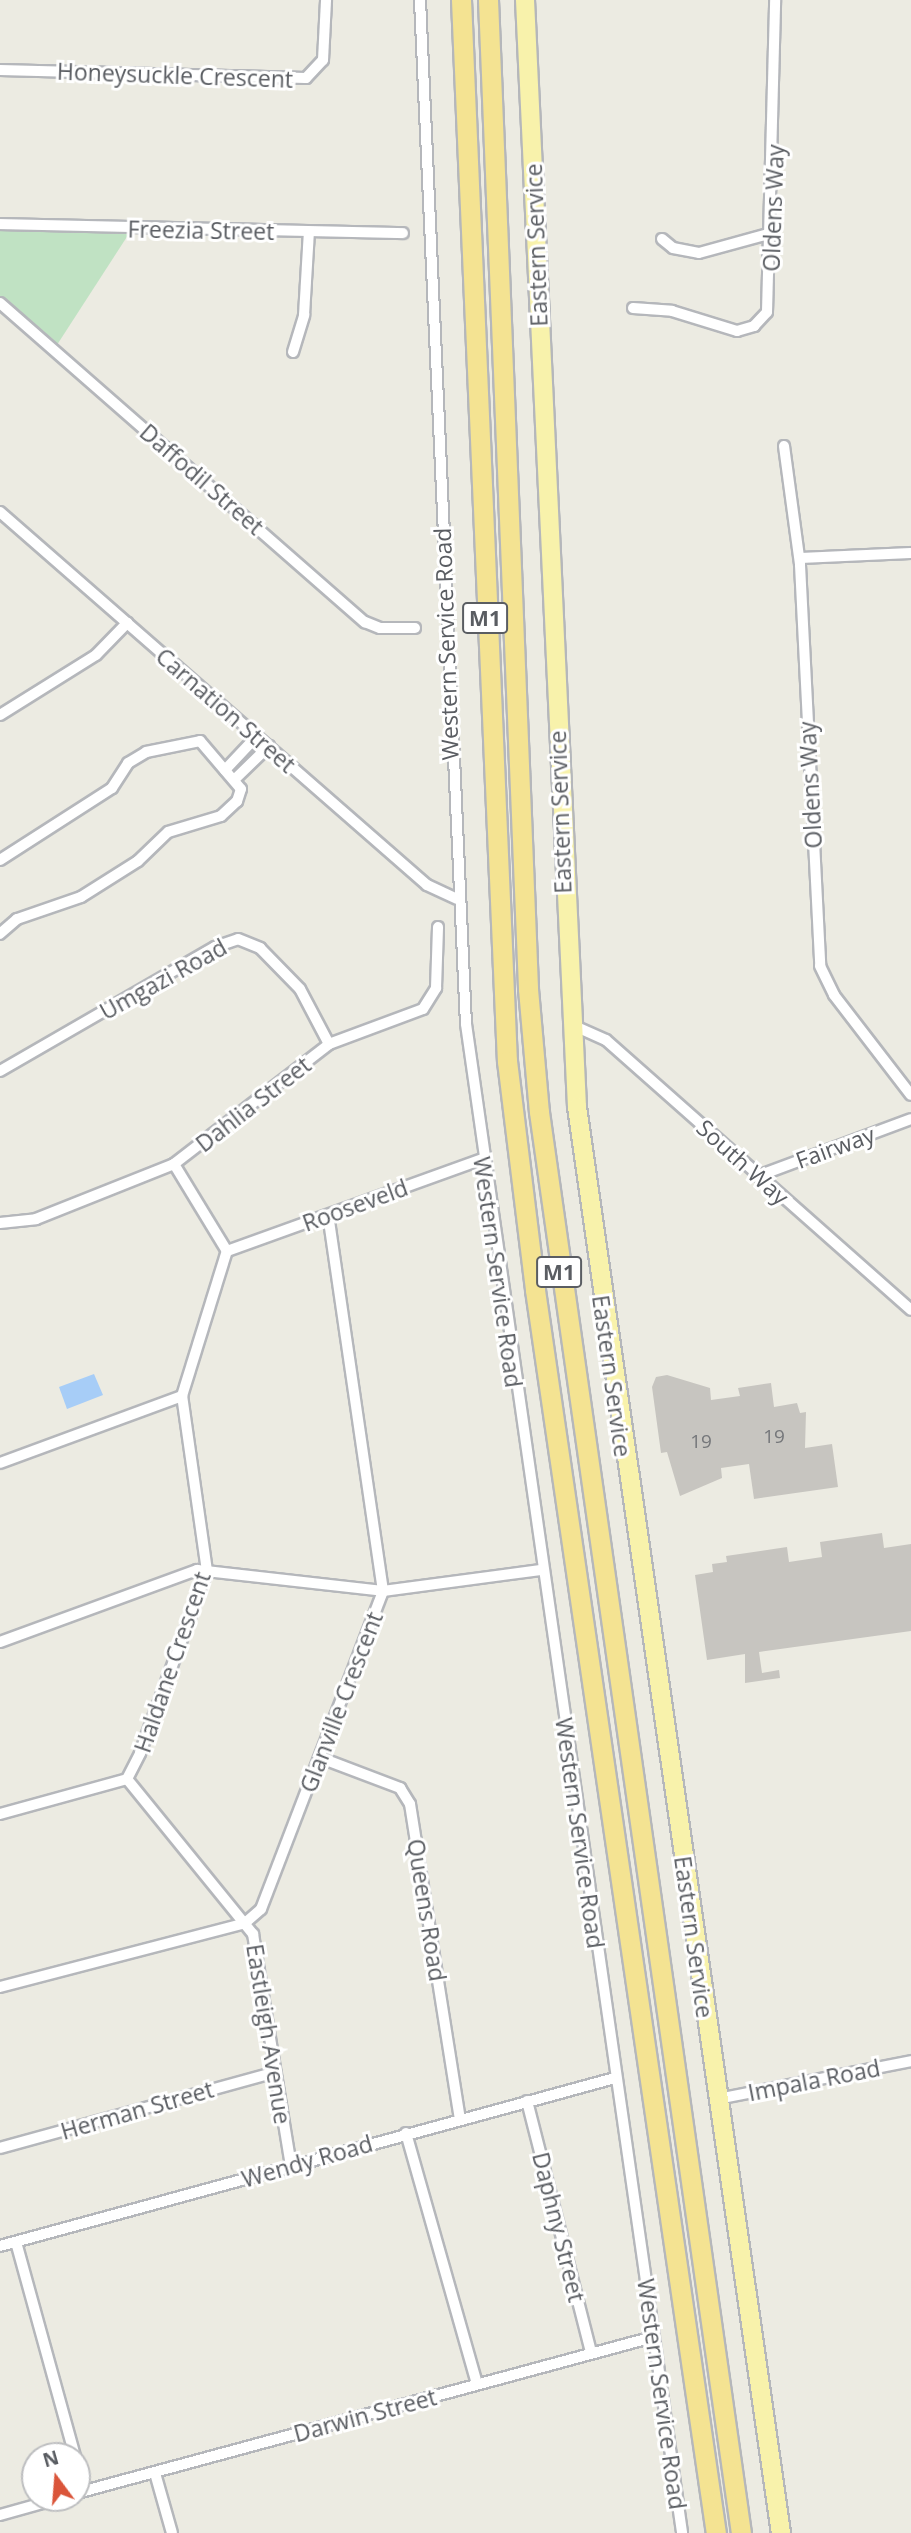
<!DOCTYPE html>
<html>
<head>
<meta charset="utf-8">
<style>
  body { margin:0 }
  #map { position:relative; width:911px; height:2533px; overflow:hidden; background:#ecebe2; font-family:"Open Sans",sans-serif }
  div>[style] { position:absolute }
  .green>* { inset:0; background:#c0e2c3 }
  .water>* { inset:0; background:#a7cdf7 }
  .building>* { inset:0; background:#c7c5c0 }
  .roads { filter:drop-shadow(2px 0 #b5b7bb) drop-shadow(-2px 0 #b5b7bb) drop-shadow(0 2px #b5b7bb) drop-shadow(0 -2px #b5b7bb) }
  .minor>* { height:10px; margin:-5px; padding:0 5px; transform-origin:5px; border-radius:5px; background:#fff }
  .primary>* { height:18px; margin:-9px; padding:0 9px; transform-origin:9px; border-radius:9px; background:#f8f2ab }
  .motorway>* { height:19px; margin:-9.5px; padding:0 9.5px; transform-origin:9.5px; border-radius:9.5px; background:#f4e392 }
  span { translate:-50% -50%; white-space:nowrap; text-align:center; line-height:1.15; -webkit-text-stroke:6px #fff; paint-order:stroke }
  .number-label { font-size:19px; color:#75777a }
  .number-label span { -webkit-text-stroke-width:0 }
  .shield-label span { padding:2px 5px; background:#fff; border:2px solid; border-radius:5px; -webkit-text-stroke-width:0 }
  .shield-label { font-size:21px; color:#5a5d62; font-weight:700 }
  .street-label { font-size:23px; color:#5a5d62 }
  .north { position:absolute; left:21px; top:2442px; width:70px; height:70px; box-sizing:border-box; background:#fff; border:2px solid #bdbec0; border-radius:50%; rotate:344deg; font-size:19px; font-weight:700; line-height:28px; text-align:center; color:#5a5d62 }
  .north::after { content:''; display:block; margin:auto; width:24px; height:32px; background:#da553a; clip-path:polygon(50% 0,100% 100%,50% 72%,0 100%) }
</style>
</head>
<body>
<div id="map">
  <div class="green">
    <div style="clip-path:polygon(0 224px,132px 229px,55px 348px,0 300px)"></div>
  </div>
  <div class="water">
    <div style="clip-path:polygon(94px 1374px,103px 1395px,67px 1409px,59px 1387px)"></div>
  </div>
  <div class="building">
    <div style="clip-path:polygon(667px 1375px,710px 1388px,711px 1400px,740px 1396px,738px 1388px,771px 1383px,774px 1407px,797px 1403px,800px 1413px,806px 1412px,805px 1448px,832px 1444px,838px 1487px,754px 1499px,749px 1464px,721px 1468px,722px 1478px,680px 1496px,667px 1452px,661px 1453px,652px 1387px,656px 1377px)"></div>
    <div style="clip-path:polygon(882px 1533px,884px 1548px,911px 1544px,911px 1631px,759px 1652px,762px 1673px,779px 1670px,780px 1678px,745px 1683px,745px 1654px,707px 1660px,695px 1575px,713px 1572px,712px 1564px,727px 1562px,726px 1556px,787px 1547px,789px 1562px,822px 1557px,820px 1542px)"></div>
  </div>
  <div class="roads">
    <div class="minor">
      <div style="left:420px;top:0;width:1025px;rotate:87.43deg"></div>
      <div style="left:466px;top:1024px;width:1524px;rotate:81.85deg"></div>
      <div style="left:0;top:70px;width:306px;rotate:1.5deg"></div>
      <div style="left:306px;top:78px;width:25px;rotate:-47deg"></div>
      <div style="left:323px;top:60px;width:60px;rotate:-87.1deg"></div>
      <div style="left:0;top:224px;width:403px;rotate:1.3deg"></div>
      <div style="left:662px;top:239px;width:14px;rotate:39deg"></div>
      <div style="left:673px;top:248px;width:26px;rotate:11deg"></div>
      <div style="left:699px;top:253px;width:76px;rotate:-15.3deg"></div>
      <div style="left:0;top:303px;width:485px;rotate:41.2deg"></div>
      <div style="left:365px;top:622px;width:16px;rotate:22deg"></div>
      <div style="left:380px;top:628px;width:35px"></div>
      <div style="left:633px;top:308px;width:39px;rotate:4deg"></div>
      <div style="left:672px;top:311px;width:68px;rotate:17.1deg"></div>
      <div style="left:737px;top:331px;width:18px;rotate:-16deg"></div>
      <div style="left:754px;top:326px;width:19px;rotate:-47deg"></div>
      <div style="left:767px;top:312px;width:312px;rotate:-88.5deg"></div>
      <div style="left:293px;top:352px;width:39px;rotate:-73deg"></div>
      <div style="left:304px;top:315px;width:83px;rotate:-86.6deg"></div>
      <div style="left:784px;top:446px;width:120px;rotate:82.3deg"></div>
      <div style="left:800px;top:565px;width:401px;rotate:87.1deg"></div>
      <div style="left:820px;top:966px;width:32px;rotate:64deg"></div>
      <div style="left:834px;top:995px;width:126px;rotate:52.4deg"></div>
      <div style="left:0;top:512px;width:567px;rotate:41.14deg"></div>
      <div style="left:427px;top:885px;width:33px;rotate:25deg"></div>
      <div style="left:800px;top:558px;width:111px;rotate:-2.6deg"></div>
      <div style="left:0;top:715px;width:113px;rotate:-32deg"></div>
      <div style="left:96px;top:655px;width:45px;rotate:-45.9deg"></div>
      <div style="left:225px;top:770px;width:47px;rotate:-46.7deg"></div>
      <div style="left:234px;top:780px;width:49px;rotate:-44.2deg"></div>
      <div style="left:0;top:860px;width:133px;rotate:-32.7deg"></div>
      <div style="left:112px;top:788px;width:30px;rotate:-57deg"></div>
      <div style="left:128px;top:763px;width:21px;rotate:-31deg"></div>
      <div style="left:146px;top:752px;width:55px;rotate:-11.5deg"></div>
      <div style="left:200px;top:741px;width:63px;rotate:49.5deg"></div>
      <div style="left:241px;top:789px;width:13px;rotate:108deg"></div>
      <div style="left:237px;top:801px;width:22px;rotate:137deg"></div>
      <div style="left:221px;top:816px;width:55px;rotate:163.2deg"></div>
      <div style="left:168px;top:832px;width:42px;rotate:136deg"></div>
      <div style="left:138px;top:861px;width:67px;rotate:147.7deg"></div>
      <div style="left:81px;top:897px;width:68px;rotate:161deg"></div>
      <div style="left:17px;top:919px;width:23px;rotate:139deg"></div>
      <div style="left:570px;top:1024px;width:39px;rotate:24deg"></div>
      <div style="left:606px;top:1040px;width:407px;rotate:41.5deg"></div>
      <div style="left:0;top:1071px;width:248px;rotate:-30deg"></div>
      <div style="left:215px;top:947px;width:24px;rotate:-19deg"></div>
      <div style="left:238px;top:939px;width:24px;rotate:22deg"></div>
      <div style="left:260px;top:948px;width:57px;rotate:45.7deg"></div>
      <div style="left:300px;top:989px;width:62px;rotate:62.2deg"></div>
      <div style="left:174px;top:1164px;width:102px;rotate:58.7deg"></div>
      <div style="left:758px;top:1176px;width:163px;rotate:-20.4deg"></div>
      <div style="left:0;top:1223px;width:36px;rotate:-6deg"></div>
      <div style="left:36px;top:1219px;width:149px;rotate:-21.7deg"></div>
      <div style="left:174px;top:1164px;width:196px;rotate:-37.7deg"></div>
      <div style="left:329px;top:1044px;width:100px;rotate:-20.4deg"></div>
      <div style="left:423px;top:1009px;width:25px;rotate:-58deg"></div>
      <div style="left:436px;top:988px;width:61px;rotate:-88.1deg"></div>
      <div style="left:227px;top:1251px;width:271px;rotate:-19.8deg"></div>
      <div style="left:0;top:1463px;width:194px;rotate:-20.2deg"></div>
      <div style="left:0;top:1642px;width:210px;rotate:-20.1deg"></div>
      <div style="left:197px;top:1570px;width:187px;rotate:6.4deg"></div>
      <div style="left:383px;top:1591px;width:159px;rotate:-7.6deg"></div>
      <div style="left:321px;top:1758px;width:85px;rotate:20.8deg"></div>
      <div style="left:400px;top:1788px;width:19px;rotate:58deg"></div>
      <div style="left:410px;top:1804px;width:319px;rotate:81deg"></div>
      <div style="left:127px;top:1779px;width:200px;rotate:50.9deg"></div>
      <div style="left:253px;top:1934px;width:235px;rotate:80.7deg"></div>
      <div style="left:0;top:1814px;width:132px;rotate:-15.4deg"></div>
      <div style="left:127px;top:1779px;width:29px;rotate:-63deg"></div>
      <div style="left:140px;top:1753px;width:194px;rotate:-69.8deg"></div>
      <div style="left:207px;top:1571px;width:177px;rotate:-98.1deg"></div>
      <div style="left:182px;top:1396px;width:152px;rotate:-72.8deg"></div>
      <div style="left:0;top:1987px;width:253px;rotate:-14.6deg"></div>
      <div style="left:245px;top:1923px;width:21px;rotate:-41deg"></div>
      <div style="left:261px;top:1909px;width:341px;rotate:-69deg"></div>
      <div style="left:383px;top:1591px;width:380px;rotate:-98.3deg"></div>
      <div style="left:718px;top:2099px;width:197px;rotate:-11.1deg"></div>
      <div style="left:527px;top:2101px;width:260px;rotate:75.7deg"></div>
      <div style="left:406px;top:2133px;width:261px;rotate:74.2deg"></div>
      <div style="left:0;top:2148px;width:285px;rotate:-15.4deg"></div>
      <div style="left:16px;top:2242px;width:222px;rotate:74.6deg"></div>
      <div style="left:0;top:2246px;width:638px;rotate:-15.28deg"></div>
      <div style="left:77px;top:2464px;width:28px;rotate:73deg"></div>
      <div style="left:155px;top:2473px;width:62px;rotate:74.2deg"></div>
      <div style="left:77px;top:2493px;width:597px;rotate:-15.15deg"></div>
      <div style="left:0;top:2515px;width:63px;rotate:-15.6deg"></div>
    </div>
    <div class="primary">
      <div style="left:525px;top:0;width:1108px;rotate:87.31deg"></div>
      <div style="left:577px;top:1107px;width:1441px;rotate:81.86deg"></div>
    </div>
    <div class="motorway">
      <div style="left:461px;top:0;width:1062px;rotate:87.52deg"></div>
      <div style="left:507px;top:1061px;width:231px;rotate:83deg"></div>
      <div style="left:535px;top:1290px;width:1256px;rotate:81.72deg"></div>
      <div style="left:488px;top:0;width:990px;rotate:87.68deg"></div>
      <div style="left:528px;top:989px;width:123px;rotate:84.9deg"></div>
      <div style="left:539px;top:1112px;width:1435px;rotate:81.91deg"></div>
    </div>
  </div>
  <div class="number-label">
    <span style="left:774px;top:1437px">19</span>
    <span style="left:701px;top:1442px">19</span>
  </div>
  <div class="shield-label">
    <span style="left:485px;top:618px">M1</span>
    <span style="left:559px;top:1272px">M1</span>
  </div>
  <div class="street-label">
    <span style="left:175px;top:75px;rotate:2deg">Honeysuckle Crescent</span>
    <span style="left:773px;top:208px;rotate:-88deg">Oldens Way</span>
    <span style="left:201px;top:230px;rotate:1deg">Freezia Street</span>
    <span style="left:536px;top:245px;rotate:-92deg">Eastern Service</span>
    <span style="left:202px;top:479px;rotate:41deg">Daffodil Street</span>
    <span style="left:446px;top:644px;rotate:-92deg">Western Service Road</span>
    <span style="left:226px;top:710px;rotate:41deg">Carnation Street</span>
    <span style="left:810px;top:785px;rotate:-93deg">Oldens Way</span>
    <span style="left:560px;top:812px;rotate:-92deg">Eastern Service</span>
    <span style="left:163px;top:979px;rotate:-29deg">Umgazi Road</span>
    <span style="left:253px;top:1104px;rotate:-38deg">Dahlia Street</span>
    <span style="left:835px;top:1147px;rotate:-20deg">Fairway</span>
    <span style="left:743px;top:1162px;rotate:42deg">South Way</span>
    <span style="left:355px;top:1205px;rotate:-20deg">Rooseveld</span>
    <span style="left:498px;top:1272px;rotate:82deg">Western Service Road</span>
    <span style="left:612px;top:1376px;rotate:82deg">Eastern Service</span>
    <span style="left:172px;top:1662px;rotate:-71deg">Haldane Crescent</span>
    <span style="left:341px;top:1702px;rotate:-69deg">Glanville Crescent</span>
    <span style="left:580px;top:1833px;rotate:82deg">Western Service Road</span>
    <span style="left:427px;top:1910px;rotate:81deg">Queens Road</span>
    <span style="left:694px;top:1937px;rotate:82deg">Eastern Service</span>
    <span style="left:269px;top:2034px;rotate:81deg">Eastleigh Avenue</span>
    <span style="left:814px;top:2080px;rotate:-11deg">Impala Road</span>
    <span style="left:137px;top:2110px;rotate:-16deg">Herman Street</span>
    <span style="left:307px;top:2161px;rotate:-16deg">Wendy Road</span>
    <span style="left:559px;top:2227px;rotate:76deg">Daphny Street</span>
    <span style="left:662px;top:2394px;rotate:82deg">Western Service Road</span>
    <span style="left:365px;top:2415px;rotate:-15deg">Darwin Street</span>
  </div>
  <div class="north">N</div>
</div>
</body>
</html>
